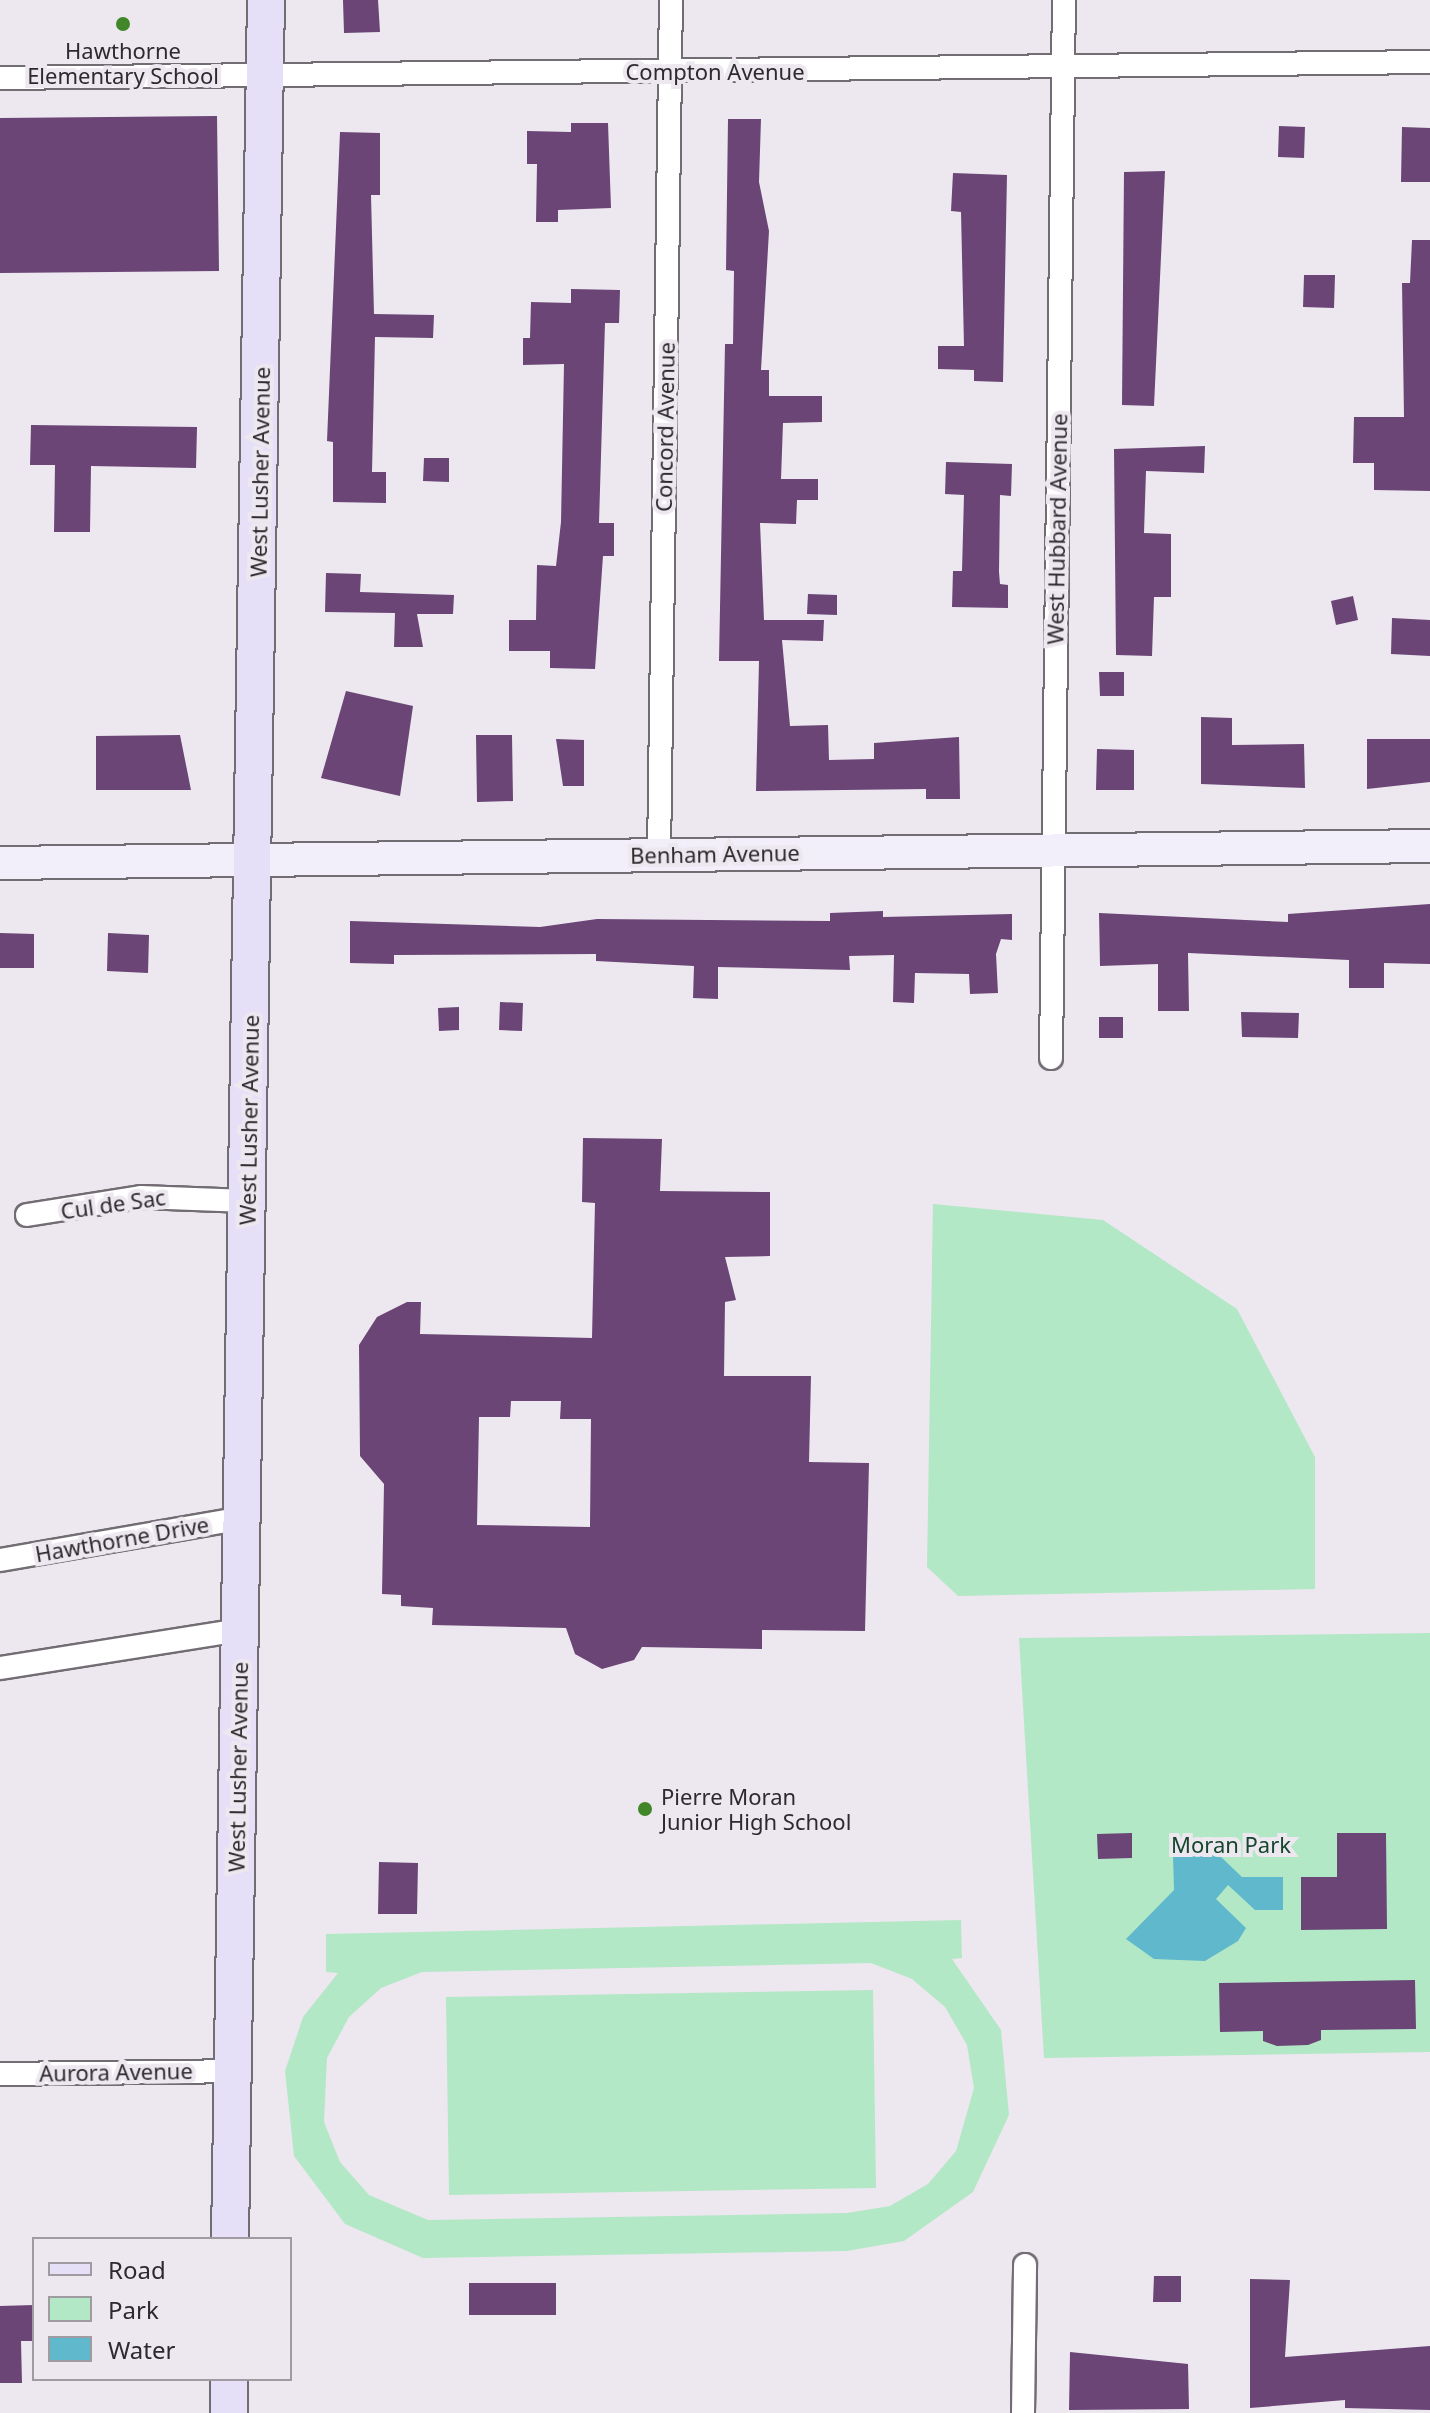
<!DOCTYPE html>
<html>
<head>
<meta charset="utf-8">
<style>
  body { margin:0 }
  #map { position:relative; width:1430px; height:2413px; overflow:hidden; background:#ede7ef; font-family:"Noto Sans",sans-serif }
  div>[style] { position:absolute }
  .green>* { inset:0; background:#b3e8c6 }
  .water>* { inset:0; background:#60b8cc }
  .building>* { inset:0; background:#6a4576 }
  .roads { filter:drop-shadow(2px 0 #726c73) drop-shadow(-2px 0 #726c73) drop-shadow(0 2px #726c73) drop-shadow(0 -2px #726c73) }
  .street>* { height:22px; margin:-11px; padding:0 11px; transform-origin:11px; border-radius:11px; background:#fff }
  .secondary>* { height:32px; margin:-16px; padding:0 16px; transform-origin:16px; border-radius:16px; background:#f2effb }
  .primary>* { height:36px; margin:-18px; padding:0 18px; transform-origin:18px; border-radius:18px; background:#e5dff8 }
  .dots>* { width:22px; height:22px; translate:-50% -50%; box-sizing:border-box; border:4px solid #ede7ef; border-radius:50% }
  span { translate:-50% -50%; white-space:nowrap; text-align:center; line-height:1.15; -webkit-text-stroke:8px #ede7ef; paint-order:stroke }
  .poi-label { font-size:22px; color:#2c2a2d }
  .left { translate:0 -50%; text-align:left }
  .street-label { font-size:22px; color:#2c2a2d }
  .park-label { font-size:22px; color:#14472c }
  .legend { position:absolute; left:32px; top:2237px; width:260px; height:144px; box-sizing:border-box; background:#ede7ef; border:2px solid #a09ba1; margin:0; padding:10px 14px; list-style:none; font-size:24px; color:#2c2a2d }
  .legend li { display:flex; align-items:center; gap:16px; height:40px }
  .legend b { width:40px; border:2px solid #a09ba1 }
</style>
</head>
<body>
<div id="map">
  <div class="green">
    <div style="clip-path:polygon(933px 1204px,1103px 1220px,1237px 1309px,1315px 1457px,1315px 1589px,958px 1596px,927px 1567px)"></div>
    <div style="clip-path:polygon(1430px 1633px,1430px 2052px,1044px 2058px,1019px 1638px)"></div>
    <div style="clip-path:polygon(evenodd,961px 1920px,962px 1958px,952px 1959px,1001px 2030px,1009px 2115px,973px 2192px,904px 2241px,847px 2251px,423px 2258px,345px 2224px,294px 2156px,285px 2071px,303px 2017px,338px 1973px,326px 1972px,326px 1934px,961px 1920px,871px 1963px,912px 1979px,945px 2007px,967px 2045px,974px 2088px,956px 2151px,928px 2184px,890px 2206px,847px 2213px,428px 2220px,369px 2195px,340px 2162px,324px 2122px,327px 2058px,349px 2017px,381px 1988px,422px 1972px,871px 1963px)"></div>
    <div style="clip-path:polygon(873px 1990px,876px 2188px,449px 2195px,446px 1997px)"></div>
  </div>
  <div class="water">
    <div style="clip-path:polygon(1173px 1855px,1219px 1855px,1242px 1877px,1283px 1877px,1283px 1910px,1255px 1910px,1228px 1885px,1216px 1899px,1246px 1928px,1238px 1941px,1205px 1961px,1154px 1959px,1126px 1939px,1174px 1890px)"></div>
  </div>
  <div class="building">
    <div style="clip-path:polygon(343px 0,378px 0,380px 32px,344px 33px)"></div>
    <div style="clip-path:polygon(217px 116px,219px 271px,0 273px,0 118px)"></div>
    <div style="clip-path:polygon(728px 119px,761px 119px,759px 182px,769px 231px,761px 370px,769px 370px,769px 396px,822px 396px,822px 422px,783px 423px,781px 479px,818px 479px,818px 500px,797px 500px,796px 524px,760px 523px,764px 620px,824px 620px,823px 641px,782px 640px,790px 726px,828px 725px,829px 760px,874px 759px,874px 743px,959px 737px,960px 799px,926px 799px,926px 789px,756px 791px,759px 661px,719px 661px,725px 344px,733px 344px,734px 271px,726px 270px)"></div>
    <div style="clip-path:polygon(571px 123px,608px 123px,611px 208px,558px 210px,558px 222px,536px 222px,537px 164px,527px 164px,527px 131px,571px 132px)"></div>
    <div style="clip-path:polygon(1279px 126px,1305px 127px,1304px 158px,1278px 157px)"></div>
    <div style="clip-path:polygon(1402px 127px,1430px 128px,1430px 182px,1401px 182px)"></div>
    <div style="clip-path:polygon(340px 132px,380px 133px,380px 195px,371px 195px,374px 314px,434px 315px,433px 338px,375px 337px,372px 472px,386px 472px,386px 503px,333px 502px,333px 442px,327px 441px)"></div>
    <div style="clip-path:polygon(1165px 171px,1154px 406px,1122px 405px,1124px 172px)"></div>
    <div style="clip-path:polygon(953px 173px,1007px 175px,1003px 382px,974px 381px,974px 370px,938px 369px,938px 346px,964px 346px,961px 212px,951px 211px)"></div>
    <div style="clip-path:polygon(1412px 240px,1430px 240px,1430px 491px,1374px 490px,1374px 463px,1353px 463px,1354px 417px,1404px 417px,1402px 283px,1410px 283px)"></div>
    <div style="clip-path:polygon(1304px 275px,1335px 275px,1334px 308px,1303px 307px)"></div>
    <div style="clip-path:polygon(571px 289px,620px 290px,619px 323px,605px 323px,599px 523px,614px 523px,614px 556px,603px 556px,595px 669px,550px 668px,550px 651px,509px 651px,509px 620px,536px 620px,537px 565px,556px 566px,561px 522px,564px 364px,523px 365px,523px 338px,530px 338px,531px 302px,571px 303px)"></div>
    <div style="clip-path:polygon(31px 425px,197px 427px,196px 468px,91px 466px,90px 532px,54px 532px,55px 465px,30px 465px)"></div>
    <div style="clip-path:polygon(1205px 446px,1204px 473px,1146px 471px,1144px 533px,1171px 534px,1171px 597px,1154px 597px,1152px 656px,1116px 655px,1114px 449px)"></div>
    <div style="clip-path:polygon(424px 458px,449px 458px,449px 482px,423px 481px)"></div>
    <div style="clip-path:polygon(946px 462px,1012px 464px,1011px 496px,1000px 495px,999px 572px,1000px 584px,1008px 585px,1008px 608px,952px 607px,953px 571px,962px 571px,964px 495px,945px 494px)"></div>
    <div style="clip-path:polygon(326px 573px,361px 574px,360px 592px,454px 595px,453px 614px,417px 614px,423px 647px,394px 647px,395px 613px,325px 612px)"></div>
    <div style="clip-path:polygon(808px 594px,837px 595px,837px 615px,807px 614px)"></div>
    <div style="clip-path:polygon(1353px 596px,1358px 620px,1336px 625px,1331px 601px)"></div>
    <div style="clip-path:polygon(1392px 618px,1430px 620px,1430px 656px,1391px 654px)"></div>
    <div style="clip-path:polygon(1099px 672px,1124px 672px,1124px 696px,1100px 696px)"></div>
    <div style="clip-path:polygon(346px 691px,413px 706px,400px 796px,321px 778px)"></div>
    <div style="clip-path:polygon(1201px 717px,1232px 718px,1232px 745px,1304px 744px,1305px 788px,1201px 784px)"></div>
    <div style="clip-path:polygon(180px 735px,191px 790px,96px 790px,96px 736px)"></div>
    <div style="clip-path:polygon(476px 735px,512px 735px,513px 801px,477px 802px)"></div>
    <div style="clip-path:polygon(556px 739px,584px 740px,584px 786px,563px 786px)"></div>
    <div style="clip-path:polygon(1367px 739px,1430px 739px,1430px 782px,1367px 789px)"></div>
    <div style="clip-path:polygon(1097px 749px,1134px 750px,1134px 790px,1096px 790px)"></div>
    <div style="clip-path:polygon(1430px 904px,1430px 964px,1384px 963px,1384px 988px,1349px 988px,1349px 960px,1188px 953px,1189px 1011px,1158px 1011px,1158px 964px,1100px 966px,1099px 913px,1288px 922px,1288px 914px)"></div>
    <div style="clip-path:polygon(883px 911px,883px 917px,1012px 914px,1012px 940px,1001px 939px,996px 954px,998px 993px,970px 994px,969px 974px,915px 973px,914px 1003px,893px 1002px,894px 955px,849px 956px,850px 970px,718px 967px,718px 999px,693px 998px,694px 966px,596px 961px,596px 954px,394px 955px,394px 964px,350px 963px,350px 921px,540px 927px,597px 919px,830px 921px,830px 913px)"></div>
    <div style="clip-path:polygon(0 933px,34px 934px,34px 968px,0 968px)"></div>
    <div style="clip-path:polygon(108px 933px,149px 935px,148px 973px,107px 971px)"></div>
    <div style="clip-path:polygon(500px 1002px,523px 1003px,522px 1031px,499px 1030px)"></div>
    <div style="clip-path:polygon(459px 1007px,459px 1030px,439px 1031px,438px 1008px)"></div>
    <div style="clip-path:polygon(1241px 1012px,1299px 1013px,1298px 1038px,1242px 1037px)"></div>
    <div style="clip-path:polygon(1099px 1017px,1123px 1017px,1123px 1038px,1099px 1038px)"></div>
    <div style="clip-path:polygon(evenodd,583px 1138px,662px 1139px,660px 1191px,770px 1192px,770px 1256px,725px 1257px,736px 1300px,725px 1302px,724px 1376px,811px 1376px,809px 1462px,869px 1463px,865px 1631px,762px 1630px,762px 1649px,642px 1647px,634px 1660px,602px 1669px,575px 1654px,566px 1628px,432px 1625px,433px 1608px,401px 1606px,401px 1595px,382px 1594px,384px 1484px,360px 1456px,359px 1345px,377px 1317px,407px 1302px,421px 1302px,420px 1334px,592px 1338px,595px 1203px,582px 1202px,583px 1138px,511px 1401px,561px 1401px,560px 1419px,591px 1419px,590px 1527px,477px 1525px,479px 1417px,510px 1417px,511px 1401px)"></div>
    <div style="clip-path:polygon(1132px 1833px,1132px 1858px,1098px 1859px,1097px 1834px)"></div>
    <div style="clip-path:polygon(1337px 1833px,1386px 1833px,1387px 1929px,1301px 1930px,1301px 1877px,1337px 1877px)"></div>
    <div style="clip-path:polygon(379px 1862px,418px 1863px,417px 1914px,378px 1914px)"></div>
    <div style="clip-path:polygon(1415px 1980px,1416px 2029px,1321px 2030px,1321px 2040px,1308px 2045px,1277px 2046px,1263px 2041px,1263px 2031px,1220px 2032px,1219px 1983px)"></div>
    <div style="clip-path:polygon(1154px 2276px,1181px 2276px,1181px 2302px,1153px 2302px)"></div>
    <div style="clip-path:polygon(1250px 2279px,1290px 2280px,1285px 2357px,1430px 2346px,1430px 2410px,1345px 2408px,1345px 2400px,1250px 2408px)"></div>
    <div style="clip-path:polygon(469px 2283px,556px 2283px,556px 2315px,469px 2315px)"></div>
    <div style="clip-path:polygon(34px 2305px,34px 2341px,21px 2341px,22px 2383px,0 2383px,0 2306px)"></div>
    <div style="clip-path:polygon(1070px 2352px,1188px 2364px,1189px 2409px,1069px 2410px)"></div>
  </div>
  <div class="roads">
    <div class="street">
      <div style="left:0;top:78px;width:1430px;rotate:-0.64deg"></div>
      <div style="left:659px;top:855px;width:855px;rotate:-89.2deg"></div>
      <div style="left:1051px;top:1058px;width:1058px;rotate:-89.3deg"></div>
      <div style="left:27px;top:1215px;width:115px;rotate:-9deg"></div>
      <div style="left:141px;top:1197px;width:106px;rotate:2.2deg"></div>
      <div style="left:0;top:1560px;width:247px;rotate:-9.8deg"></div>
      <div style="left:0;top:1668px;width:244px;rotate:-9deg"></div>
      <div style="left:0;top:2074px;width:232px;rotate:-0.7deg"></div>
      <div style="left:1023px;top:2413px;width:148px;rotate:-89.2deg"></div>
    </div>
    <div class="secondary">
      <div style="left:0;top:863px;width:1430px;rotate:-0.68deg"></div>
    </div>
    <div class="primary">
      <div style="left:230px;top:2239px;width:2239px;rotate:-89.08deg"></div>
      <div style="left:229px;top:2413px;width:34px;rotate:-90deg"></div>
    </div>
  </div>
  <div class="dots">
    <div style="left:123px;top:24px;background:#42862a"></div>
    <div style="left:645px;top:1809px;background:#42862a"></div>
  </div>
  <div class="poi-label">
    <span style="left:123px;top:63px">Hawthorne<br>Elementary School</span>
    <span class="left" style="left:661px;top:1809px">Pierre Moran<br>Junior High School</span>
  </div>
  <div class="street-label">
    <span style="left:715px;top:72px">Compton Avenue</span>
    <span style="left:665px;top:427px;rotate:-89deg">Concord Avenue</span>
    <span style="left:260px;top:472px;rotate:-89deg">West Lusher Avenue</span>
    <span style="left:1057px;top:529px;rotate:-89deg">West Hubbard Avenue</span>
    <span style="left:715px;top:854px;rotate:-1deg">Benham Avenue</span>
    <span style="left:249px;top:1120px;rotate:-89deg">West Lusher Avenue</span>
    <span style="left:113px;top:1204px;rotate:-8deg">Cul de Sac</span>
    <span style="left:122px;top:1539px;rotate:-10deg">Hawthorne Drive</span>
    <span style="left:238px;top:1767px;rotate:-89deg">West Lusher Avenue</span>
    <span style="left:116px;top:2072px;rotate:-1deg">Aurora Avenue</span>
  </div>
  <div class="park-label">
    <span style="left:1231px;top:1845px">Moran Park</span>
  </div>
  <ul class="legend">
  <li><b style="height:10px;background:#e5dff8"></b>Road</li>
  <li><b style="height:22px;background:#b3e8c6"></b>Park</li>
  <li><b style="height:22px;background:#60b8cc"></b>Water</li>
  </ul>
</div>
</body>
</html>
